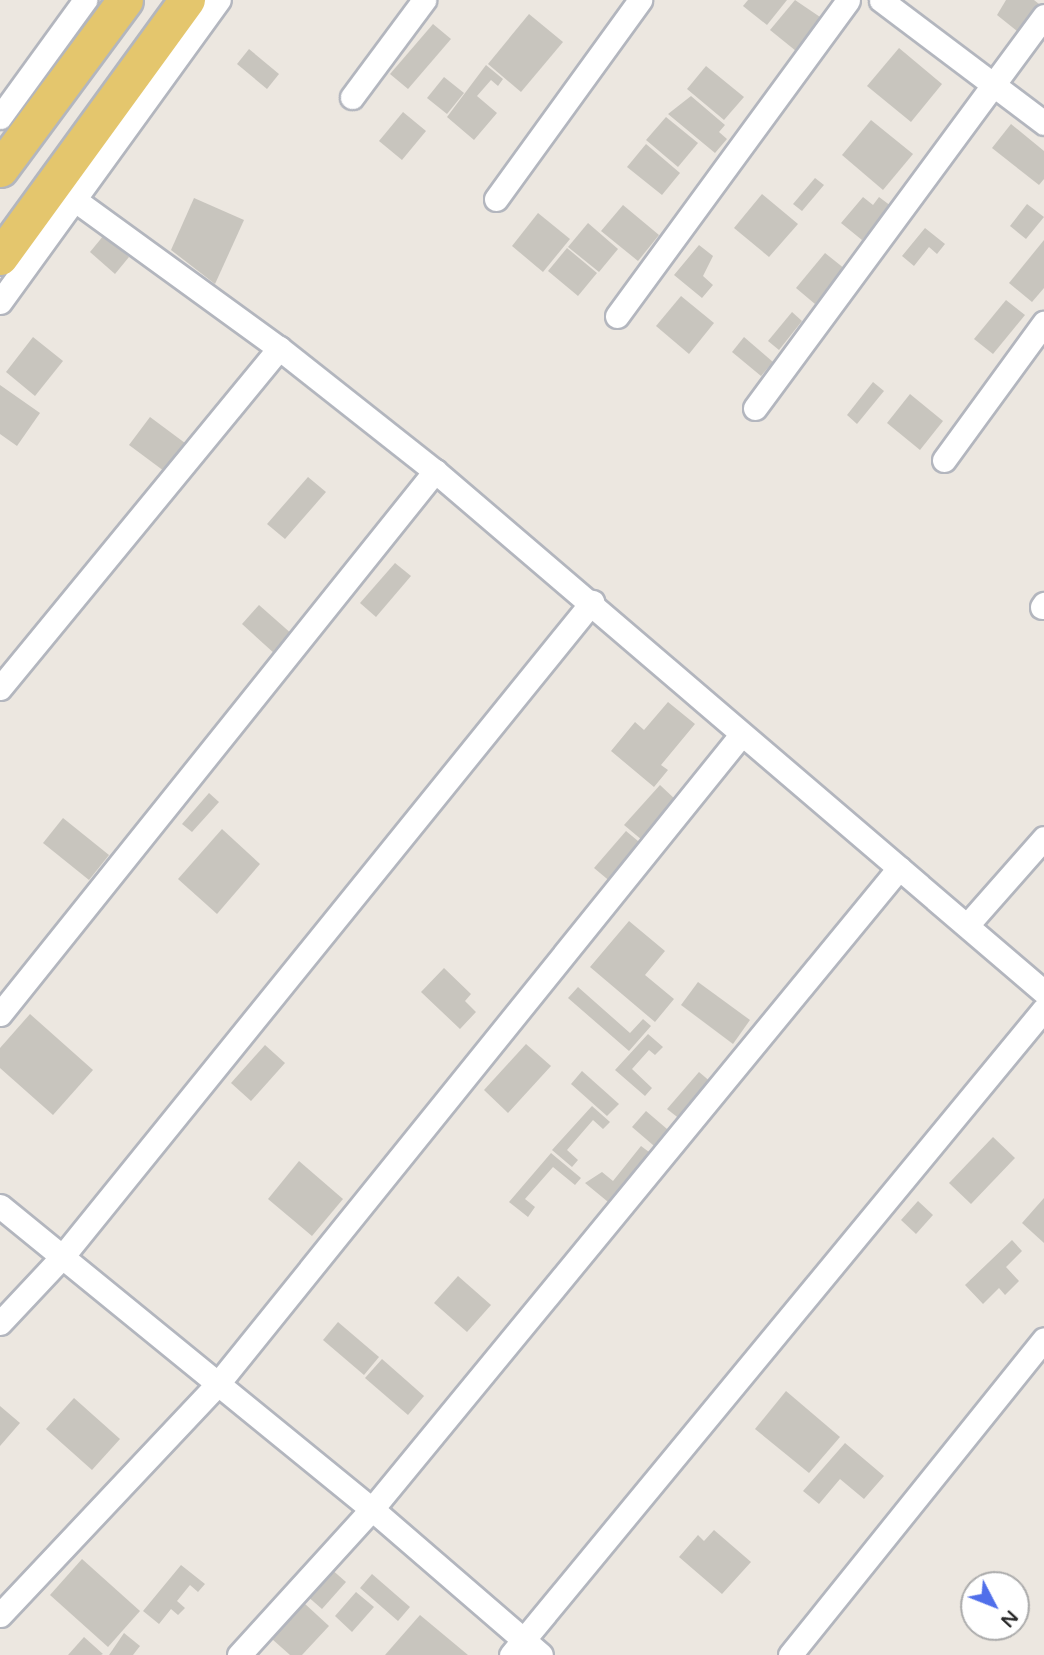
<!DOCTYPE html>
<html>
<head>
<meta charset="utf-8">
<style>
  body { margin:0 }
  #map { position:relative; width:1044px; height:1655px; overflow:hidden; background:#ece7e0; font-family:"Varela Round",sans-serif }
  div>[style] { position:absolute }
  .building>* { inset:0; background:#c8c5be }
  .roads { filter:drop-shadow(2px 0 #b3b6be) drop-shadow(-2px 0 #b3b6be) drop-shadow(0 2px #b3b6be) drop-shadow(0 -2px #b3b6be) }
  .minor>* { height:23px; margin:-11.5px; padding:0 11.5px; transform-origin:11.5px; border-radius:11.5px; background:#fff }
  .primary>* { height:35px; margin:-17.5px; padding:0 17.5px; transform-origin:17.5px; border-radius:17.5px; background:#e4c66d }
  span { translate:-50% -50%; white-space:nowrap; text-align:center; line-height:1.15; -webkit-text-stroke:5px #fff; paint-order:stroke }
  .north { position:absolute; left:960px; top:1571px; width:70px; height:70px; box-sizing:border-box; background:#fff; border:2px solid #ababab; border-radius:50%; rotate:132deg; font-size:19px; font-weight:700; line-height:28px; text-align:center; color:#2c2c2c }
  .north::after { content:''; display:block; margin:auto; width:24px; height:32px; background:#506fea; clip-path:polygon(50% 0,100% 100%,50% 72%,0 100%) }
</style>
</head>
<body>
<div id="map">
  <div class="building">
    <div style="clip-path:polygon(748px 0,787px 0,767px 25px,743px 6px)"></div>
    <div style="clip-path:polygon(795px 0,823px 19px,796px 51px,770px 30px)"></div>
    <div style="clip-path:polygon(1006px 0,1034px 0,1039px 4px,1017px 31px,997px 15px)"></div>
    <div style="clip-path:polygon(529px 14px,563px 42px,521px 92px,488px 64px)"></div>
    <div style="clip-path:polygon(433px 24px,451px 39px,408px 89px,390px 74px)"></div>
    <div style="clip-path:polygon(899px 48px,942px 84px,911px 122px,867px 86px)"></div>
    <div style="clip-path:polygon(249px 49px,279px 74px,267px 89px,237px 64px)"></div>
    <div style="clip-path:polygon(486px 65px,503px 79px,498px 86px,491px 80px,477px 96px,497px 113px,474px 140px,447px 117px)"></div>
    <div style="clip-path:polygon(706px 66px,744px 97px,724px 120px,687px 89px)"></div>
    <div style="clip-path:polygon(444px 77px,464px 93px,447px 114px,427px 98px)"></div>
    <div style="clip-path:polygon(691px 96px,725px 125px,719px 132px,727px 139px,715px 153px,668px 114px)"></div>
    <div style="clip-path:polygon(403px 112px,426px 131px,402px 160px,379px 141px)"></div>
    <div style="clip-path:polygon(666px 117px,698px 143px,678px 167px,646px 140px)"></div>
    <div style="clip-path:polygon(871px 120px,913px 154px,883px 190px,842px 155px)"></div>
    <div style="clip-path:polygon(1011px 124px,1044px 151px,1044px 179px,1039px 185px,992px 148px)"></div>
    <div style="clip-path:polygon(646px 144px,680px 173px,662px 195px,627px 167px)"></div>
    <div style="clip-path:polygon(815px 178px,824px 185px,802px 211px,793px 204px)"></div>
    <div style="clip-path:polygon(762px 194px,798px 224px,769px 257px,734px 228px)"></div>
    <div style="clip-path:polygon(863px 197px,873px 205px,879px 197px,891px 206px,862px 240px,841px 223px)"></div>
    <div style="clip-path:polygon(194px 198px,244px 220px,215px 284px,171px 250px)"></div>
    <div style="clip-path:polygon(1027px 204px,1044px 217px,1026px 239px,1010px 226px)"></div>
    <div style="clip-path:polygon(623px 205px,659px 235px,638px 261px,601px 231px)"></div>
    <div style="clip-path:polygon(538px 213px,570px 239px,543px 272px,512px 246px)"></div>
    <div style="clip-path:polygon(588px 223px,618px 249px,599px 272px,568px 247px)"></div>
    <div style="clip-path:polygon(925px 228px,945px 244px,937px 254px,929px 247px,914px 266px,902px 256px)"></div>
    <div style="clip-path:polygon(104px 235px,129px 257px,115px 274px,90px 252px)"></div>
    <div style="clip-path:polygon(1044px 240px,1044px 288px,1032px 302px,1009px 283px)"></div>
    <div style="clip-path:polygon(699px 245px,713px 256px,703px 276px,713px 285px,702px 298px,674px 275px)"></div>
    <div style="clip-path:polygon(567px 248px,597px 273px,578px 296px,548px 271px)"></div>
    <div style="clip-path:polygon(825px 253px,845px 269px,815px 304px,796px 288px)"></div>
    <div style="clip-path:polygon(681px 296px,714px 323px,689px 354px,656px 326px)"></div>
    <div style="clip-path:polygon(1006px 300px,1025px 315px,993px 354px,974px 339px)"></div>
    <div style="clip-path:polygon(792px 312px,802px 321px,779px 350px,768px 341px)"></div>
    <div style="clip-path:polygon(33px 337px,63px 361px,35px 396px,6px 372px)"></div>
    <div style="clip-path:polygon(744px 337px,773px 362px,761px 376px,732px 352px)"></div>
    <div style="clip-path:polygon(873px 382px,884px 391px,857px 424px,847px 415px)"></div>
    <div style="clip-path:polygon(0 385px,40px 413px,17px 446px,0 434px)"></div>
    <div style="clip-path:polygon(910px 394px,943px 421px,920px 450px,887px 423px)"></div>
    <div style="clip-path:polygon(150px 417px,189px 446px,168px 474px,129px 445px)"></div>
    <div style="clip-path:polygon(308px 477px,326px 492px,285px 539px,267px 524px)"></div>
    <div style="clip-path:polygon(395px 563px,411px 576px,376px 617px,360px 603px)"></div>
    <div style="clip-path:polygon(259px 605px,293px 635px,275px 654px,242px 624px)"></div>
    <div style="clip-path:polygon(668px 702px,695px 724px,661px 765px,668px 770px,654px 787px,611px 751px,635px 722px,644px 730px)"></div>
    <div style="clip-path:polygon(660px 785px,677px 801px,642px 840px,624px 825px)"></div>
    <div style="clip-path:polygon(209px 793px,219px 802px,192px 832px,182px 824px)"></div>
    <div style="clip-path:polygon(63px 818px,109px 855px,89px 880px,43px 843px)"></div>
    <div style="clip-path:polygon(222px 829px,260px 864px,217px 914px,178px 879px)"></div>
    <div style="clip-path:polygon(626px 831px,644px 846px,612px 883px,594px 868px)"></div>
    <div style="clip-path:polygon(629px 921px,665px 951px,645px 975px,674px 999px,655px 1022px,590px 967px)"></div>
    <div style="clip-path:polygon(444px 968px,471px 994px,465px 1001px,476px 1012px,460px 1029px,421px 992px)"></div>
    <div style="clip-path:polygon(698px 982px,750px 1020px,733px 1044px,681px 1005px)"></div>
    <div style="clip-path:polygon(578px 987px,630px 1033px,643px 1019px,651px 1026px,629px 1051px,568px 998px)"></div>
    <div style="clip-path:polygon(30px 1014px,93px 1070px,53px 1115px,0 1068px,0 1048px)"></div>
    <div style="clip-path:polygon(648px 1034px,663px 1047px,655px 1055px,649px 1050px,632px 1069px,652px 1088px,645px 1096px,615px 1070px)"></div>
    <div style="clip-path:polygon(526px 1044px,551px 1066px,508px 1113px,484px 1090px)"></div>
    <div style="clip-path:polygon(265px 1045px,285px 1063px,251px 1101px,231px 1083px)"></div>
    <div style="clip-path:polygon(582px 1071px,619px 1104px,607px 1116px,571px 1084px)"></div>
    <div style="clip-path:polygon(699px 1072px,712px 1083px,681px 1120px,667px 1109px)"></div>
    <div style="clip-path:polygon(592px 1106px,610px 1122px,603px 1129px,593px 1120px,567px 1150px,578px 1160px,572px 1167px,552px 1150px)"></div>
    <div style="clip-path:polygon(646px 1111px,674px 1135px,660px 1151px,632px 1127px)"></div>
    <div style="clip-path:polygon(993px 1137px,1015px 1158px,971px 1204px,949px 1183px)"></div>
    <div style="clip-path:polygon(641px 1146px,653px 1155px,613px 1206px,585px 1183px,602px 1172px,613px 1181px)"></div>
    <div style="clip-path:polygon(551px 1153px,581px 1178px,575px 1185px,553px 1167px,525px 1199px,535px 1207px,528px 1217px,509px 1202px)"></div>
    <div style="clip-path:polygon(299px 1161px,343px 1199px,312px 1236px,268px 1199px)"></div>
    <div style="clip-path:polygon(1044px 1198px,1044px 1243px,1022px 1223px)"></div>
    <div style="clip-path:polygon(918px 1201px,933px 1215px,916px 1234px,901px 1220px)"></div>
    <div style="clip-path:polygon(1012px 1240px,1022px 1251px,1006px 1267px,1019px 1281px,1005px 1295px,999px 1288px,983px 1304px,965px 1285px)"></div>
    <div style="clip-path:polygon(458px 1276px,491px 1305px,467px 1332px,434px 1303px)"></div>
    <div style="clip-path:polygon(338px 1322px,379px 1357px,364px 1375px,323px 1340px)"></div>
    <div style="clip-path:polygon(382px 1359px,424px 1396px,408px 1415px,365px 1378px)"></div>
    <div style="clip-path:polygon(786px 1391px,840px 1437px,809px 1473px,755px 1429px)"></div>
    <div style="clip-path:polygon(74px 1398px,120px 1439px,92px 1470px,46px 1429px)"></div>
    <div style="clip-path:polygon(0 1406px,20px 1423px,0 1446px)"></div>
    <div style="clip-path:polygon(845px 1443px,884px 1476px,864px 1499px,840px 1479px,819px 1504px,803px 1491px)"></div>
    <div style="clip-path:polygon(714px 1530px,751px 1562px,722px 1594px,679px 1557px,698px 1535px,704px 1541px)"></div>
    <div style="clip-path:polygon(82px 1559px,140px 1611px,108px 1647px,50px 1595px)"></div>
    <div style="clip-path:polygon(181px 1565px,205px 1584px,198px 1592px,190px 1585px,177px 1601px,185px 1608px,178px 1615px,171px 1609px,159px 1624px,143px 1611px)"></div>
    <div style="clip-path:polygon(330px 1568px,346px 1582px,322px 1609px,306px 1595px)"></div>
    <div style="clip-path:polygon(372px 1574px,410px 1607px,398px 1621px,360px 1588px)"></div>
    <div style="clip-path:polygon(356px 1592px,374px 1607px,352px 1632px,335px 1616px)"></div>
    <div style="clip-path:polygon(304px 1603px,329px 1626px,302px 1655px,290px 1655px,272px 1639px)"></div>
    <div style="clip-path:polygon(420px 1615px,468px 1655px,385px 1655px)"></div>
    <div style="clip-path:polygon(124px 1633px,140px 1646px,133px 1655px,109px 1655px)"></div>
    <div style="clip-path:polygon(84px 1637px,103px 1654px,101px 1655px,68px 1655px)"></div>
  </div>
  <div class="roads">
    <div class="minor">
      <div style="left:881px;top:0;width:204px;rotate:37deg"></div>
      <div style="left:352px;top:97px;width:121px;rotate:-53.4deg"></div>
      <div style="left:0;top:117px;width:145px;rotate:-54deg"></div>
      <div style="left:53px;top:184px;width:279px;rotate:36deg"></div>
      <div style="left:279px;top:348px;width:199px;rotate:38.3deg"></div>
      <div style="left:435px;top:471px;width:801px;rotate:40.55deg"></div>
      <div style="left:496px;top:199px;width:246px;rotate:-54.1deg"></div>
      <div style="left:0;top:302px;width:373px;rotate:-54.1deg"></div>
      <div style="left:617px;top:316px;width:391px;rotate:-53.8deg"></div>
      <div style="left:755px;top:408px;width:487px;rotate:-53.6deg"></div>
      <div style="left:944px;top:460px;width:170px;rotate:-53.9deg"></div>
      <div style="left:1042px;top:607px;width:4px;rotate:-56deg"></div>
      <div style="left:0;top:688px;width:440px;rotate:-50.6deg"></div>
      <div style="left:969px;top:923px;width:113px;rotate:-48.6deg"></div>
      <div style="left:0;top:1014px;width:696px;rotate:-51.3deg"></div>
      <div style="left:0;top:1206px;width:480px;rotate:39.2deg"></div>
      <div style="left:372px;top:1509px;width:223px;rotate:40.8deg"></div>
      <div style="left:0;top:1323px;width:91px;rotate:-46.8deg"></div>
      <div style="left:62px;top:1257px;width:843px;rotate:-51.02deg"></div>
      <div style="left:0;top:1615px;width:315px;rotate:-46.7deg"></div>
      <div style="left:216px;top:1386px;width:836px;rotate:-51.12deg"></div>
      <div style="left:239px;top:1655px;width:197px;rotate:-47.7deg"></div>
      <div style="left:372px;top:1509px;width:830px;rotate:-50.57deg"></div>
      <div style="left:511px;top:1655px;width:837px;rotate:-50.47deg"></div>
      <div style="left:790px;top:1655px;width:405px;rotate:-51.2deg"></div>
    </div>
    <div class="primary">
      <div style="left:0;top:169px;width:210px;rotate:-53.5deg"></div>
      <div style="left:0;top:257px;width:318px;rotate:-54deg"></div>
    </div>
  </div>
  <div class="north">N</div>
</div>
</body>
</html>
